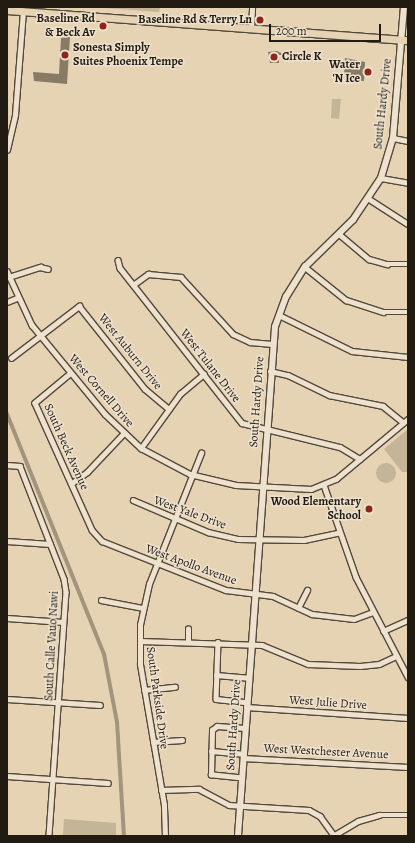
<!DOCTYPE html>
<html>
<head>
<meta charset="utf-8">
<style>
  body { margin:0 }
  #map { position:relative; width:415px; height:843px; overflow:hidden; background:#e5d3b4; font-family:Alegreya,serif }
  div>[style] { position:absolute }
  .green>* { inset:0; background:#c4b498 }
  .round { border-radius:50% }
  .canal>* { height:4px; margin:-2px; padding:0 2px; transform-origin:2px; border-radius:2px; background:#a3947d }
  .building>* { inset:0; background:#877b66 }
  .roads { filter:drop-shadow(1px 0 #53493a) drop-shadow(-1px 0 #53493a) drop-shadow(0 1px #53493a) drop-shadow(0 -1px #53493a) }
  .minor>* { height:4.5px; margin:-2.25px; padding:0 2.25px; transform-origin:2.25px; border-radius:2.25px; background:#eee2ce }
  .tertiary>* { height:5.5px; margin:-2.75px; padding:0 2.75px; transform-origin:2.75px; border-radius:2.75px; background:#eee2ce }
  .primary>* { height:7px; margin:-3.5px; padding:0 3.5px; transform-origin:3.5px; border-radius:3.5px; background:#e5d3b4 }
  .dots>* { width:11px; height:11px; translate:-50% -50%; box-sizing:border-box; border:2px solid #eee2ce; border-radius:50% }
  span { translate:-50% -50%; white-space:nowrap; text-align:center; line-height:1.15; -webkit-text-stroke:3px #eee2ce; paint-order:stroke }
  .poi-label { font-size:12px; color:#221b12; font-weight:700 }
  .right { translate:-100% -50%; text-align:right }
  .left { translate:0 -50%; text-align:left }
  .street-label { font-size:12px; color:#221b12 }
  .frame { position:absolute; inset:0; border:8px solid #221b12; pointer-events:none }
  .scale { position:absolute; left:269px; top:24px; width:112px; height:18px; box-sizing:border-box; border:2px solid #221b12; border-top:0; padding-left:5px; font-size:12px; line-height:14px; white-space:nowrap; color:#221b12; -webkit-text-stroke:3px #eee2ce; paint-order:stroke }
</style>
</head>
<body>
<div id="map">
  <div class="green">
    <div style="clip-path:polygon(91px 7px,152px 7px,160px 8px,159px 12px)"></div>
    <div style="clip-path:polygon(332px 99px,341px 99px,339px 119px,331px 118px)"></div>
    <div style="clip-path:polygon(408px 429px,408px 472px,402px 472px,384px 449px)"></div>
    <div class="round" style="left:376px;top:463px;width:20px;height:20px"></div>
    <div style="clip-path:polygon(64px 819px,116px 823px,116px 836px,63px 836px)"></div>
  </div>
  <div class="canal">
    <div style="left:7px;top:414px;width:259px;rotate:68deg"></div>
    <div style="left:104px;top:654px;width:69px;rotate:79.2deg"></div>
    <div style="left:117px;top:722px;width:114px;rotate:86.5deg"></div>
  </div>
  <div class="building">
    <div style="clip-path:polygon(70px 37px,67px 84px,34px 81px,33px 72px,59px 74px,61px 38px)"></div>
    <div style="clip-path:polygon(277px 51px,285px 55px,279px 55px,279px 63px,270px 63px,268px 52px)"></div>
    <div style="clip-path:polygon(345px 58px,365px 62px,364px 81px,348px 80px,344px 75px)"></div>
  </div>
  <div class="roads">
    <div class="minor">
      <div style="left:251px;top:28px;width:21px;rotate:-87deg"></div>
      <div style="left:393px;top:138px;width:15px;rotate:11deg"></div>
      <div style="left:7px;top:150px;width:36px;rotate:-77deg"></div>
      <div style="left:15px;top:115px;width:104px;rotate:-85.6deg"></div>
      <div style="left:381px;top:178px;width:27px;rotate:10deg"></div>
      <div style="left:369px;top:199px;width:46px;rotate:32.7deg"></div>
      <div style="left:339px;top:234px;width:39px;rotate:40deg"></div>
      <div style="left:369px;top:259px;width:19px;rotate:16deg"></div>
      <div style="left:387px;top:264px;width:21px"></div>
      <div style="left:118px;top:260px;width:8px;rotate:76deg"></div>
      <div style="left:120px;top:268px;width:197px;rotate:51.8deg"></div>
      <div style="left:242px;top:423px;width:101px;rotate:13.8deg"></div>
      <div style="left:340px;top:447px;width:23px;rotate:31deg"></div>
      <div style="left:305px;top:267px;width:53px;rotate:38.8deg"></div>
      <div style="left:346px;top:300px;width:39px;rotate:18deg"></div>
      <div style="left:383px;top:312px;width:25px"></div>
      <div style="left:7px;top:271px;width:60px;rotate:65.2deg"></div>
      <div style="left:32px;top:325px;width:115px;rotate:50.6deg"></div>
      <div style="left:105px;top:414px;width:50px;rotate:43.4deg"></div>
      <div style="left:141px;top:448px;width:55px;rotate:28deg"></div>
      <div style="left:190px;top:474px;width:47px;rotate:13.4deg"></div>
      <div style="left:236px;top:485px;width:75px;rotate:3.1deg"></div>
      <div style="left:311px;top:489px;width:27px;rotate:-22deg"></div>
      <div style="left:336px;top:479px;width:94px;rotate:-39.8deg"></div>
      <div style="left:9px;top:277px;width:33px;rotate:-18deg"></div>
      <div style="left:40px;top:267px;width:8px;rotate:14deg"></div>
      <div style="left:133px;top:285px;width:19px;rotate:-36deg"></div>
      <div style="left:148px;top:274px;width:33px;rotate:5deg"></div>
      <div style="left:181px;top:277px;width:77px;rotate:47.6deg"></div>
      <div style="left:233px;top:334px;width:19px;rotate:25deg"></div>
      <div style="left:250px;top:342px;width:22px;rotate:5deg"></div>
      <div style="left:7px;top:302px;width:11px;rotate:-22deg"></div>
      <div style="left:279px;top:315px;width:81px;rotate:26.3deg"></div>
      <div style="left:352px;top:351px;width:56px;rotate:6.1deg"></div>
      <div style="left:11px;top:358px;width:86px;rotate:-37.4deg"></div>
      <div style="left:79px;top:306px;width:106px;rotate:51.5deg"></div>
      <div style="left:145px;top:389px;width:31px;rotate:40deg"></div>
      <div style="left:270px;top:371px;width:18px;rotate:13deg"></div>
      <div style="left:288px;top:375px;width:46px;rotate:26deg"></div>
      <div style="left:329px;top:395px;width:55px;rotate:11.5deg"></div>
      <div style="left:383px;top:406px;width:26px;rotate:39deg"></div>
      <div style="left:71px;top:373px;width:47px;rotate:140.2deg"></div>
      <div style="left:35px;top:403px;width:139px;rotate:65.8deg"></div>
      <div style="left:92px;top:530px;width:15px;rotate:48deg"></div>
      <div style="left:102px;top:541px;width:133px;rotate:21.6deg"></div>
      <div style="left:226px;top:590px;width:47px;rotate:7.3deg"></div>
      <div style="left:273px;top:596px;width:43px;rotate:24.8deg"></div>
      <div style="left:312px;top:614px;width:42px;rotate:6.8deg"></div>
      <div style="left:354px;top:619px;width:20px;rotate:-20deg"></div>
      <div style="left:141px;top:448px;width:67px;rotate:-54.2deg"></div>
      <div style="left:180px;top:394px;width:31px;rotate:-40deg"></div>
      <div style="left:7px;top:465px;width:13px;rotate:4deg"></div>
      <div style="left:20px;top:466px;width:121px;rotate:68.7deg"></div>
      <div style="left:64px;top:579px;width:13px;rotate:81deg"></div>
      <div style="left:66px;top:592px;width:245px;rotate:94deg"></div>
      <div style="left:72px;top:483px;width:19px;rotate:-36deg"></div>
      <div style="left:87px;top:472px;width:54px;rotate:-46.5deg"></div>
      <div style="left:324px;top:485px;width:97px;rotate:70.8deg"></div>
      <div style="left:356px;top:577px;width:113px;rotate:62.5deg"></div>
      <div style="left:133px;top:500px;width:82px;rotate:23.1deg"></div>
      <div style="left:208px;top:532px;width:31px;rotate:13deg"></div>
      <div style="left:238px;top:539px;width:66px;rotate:0.9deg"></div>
      <div style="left:304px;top:540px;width:35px;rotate:-12deg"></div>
      <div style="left:7px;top:541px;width:43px;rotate:4deg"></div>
      <div style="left:101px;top:600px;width:43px;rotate:10.8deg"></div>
      <div style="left:298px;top:608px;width:20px;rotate:-63deg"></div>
      <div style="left:7px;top:618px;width:56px;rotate:4.1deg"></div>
      <div style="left:383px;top:631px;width:27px;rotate:-24deg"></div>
      <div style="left:188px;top:640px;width:11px;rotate:-90deg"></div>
      <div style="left:140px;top:641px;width:122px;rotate:1.9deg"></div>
      <div style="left:262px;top:645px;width:50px;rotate:22.4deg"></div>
      <div style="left:308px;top:664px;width:52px;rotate:2.2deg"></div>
      <div style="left:360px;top:666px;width:19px;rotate:-6deg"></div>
      <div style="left:379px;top:664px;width:19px;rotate:-25deg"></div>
      <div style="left:218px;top:642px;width:57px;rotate:92deg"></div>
      <div style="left:216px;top:699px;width:30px;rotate:6deg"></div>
      <div style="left:216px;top:675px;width:32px;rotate:5deg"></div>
      <div style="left:144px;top:690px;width:31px;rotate:-6deg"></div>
      <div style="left:7px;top:699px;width:93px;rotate:3.7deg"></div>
      <div style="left:246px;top:707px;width:162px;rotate:3.9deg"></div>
      <div style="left:153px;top:742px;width:29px;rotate:-4deg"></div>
      <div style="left:211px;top:751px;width:32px;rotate:5deg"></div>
      <div style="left:243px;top:758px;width:165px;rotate:3.1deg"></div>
      <div style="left:7px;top:776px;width:101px;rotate:4deg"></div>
      <div style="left:242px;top:778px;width:31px;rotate:-174deg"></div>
      <div style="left:211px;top:775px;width:45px;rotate:-88.7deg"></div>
      <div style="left:212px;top:730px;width:6px;rotate:-39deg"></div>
      <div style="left:217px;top:726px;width:28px;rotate:4deg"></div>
      <div style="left:161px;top:790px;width:38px;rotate:-2deg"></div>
      <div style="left:199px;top:789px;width:34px;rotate:28deg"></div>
      <div style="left:229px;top:805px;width:80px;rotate:3.6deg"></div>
      <div style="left:309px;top:810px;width:13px;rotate:29deg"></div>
      <div style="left:320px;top:816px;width:24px;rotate:54deg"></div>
      <div style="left:165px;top:836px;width:31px;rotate:-92deg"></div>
      <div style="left:164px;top:805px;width:143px;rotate:-99.7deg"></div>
      <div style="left:140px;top:664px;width:39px;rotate:-90deg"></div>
      <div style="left:140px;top:625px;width:42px;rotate:-77.6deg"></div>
      <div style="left:149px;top:584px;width:141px;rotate:-68.3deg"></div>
      <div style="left:333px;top:836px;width:29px;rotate:-31deg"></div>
      <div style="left:358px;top:821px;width:22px;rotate:-16deg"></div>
      <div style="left:379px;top:815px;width:29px"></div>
    </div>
    <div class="tertiary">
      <div style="left:238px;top:836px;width:510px;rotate:-85.84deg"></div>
      <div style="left:275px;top:327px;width:32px;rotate:-70deg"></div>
      <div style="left:286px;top:297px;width:36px;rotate:-58deg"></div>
      <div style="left:305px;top:267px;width:67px;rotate:-44.4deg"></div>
      <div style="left:353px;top:220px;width:50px;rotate:-56.3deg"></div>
      <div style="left:381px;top:178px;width:42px;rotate:-73.3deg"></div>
      <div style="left:393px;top:138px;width:131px;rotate:-85.2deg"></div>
    </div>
    <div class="primary">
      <div style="left:7px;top:10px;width:402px;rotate:4.3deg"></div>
    </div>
  </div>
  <div class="dots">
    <div style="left:260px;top:20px;background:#8f2418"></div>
    <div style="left:103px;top:26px;background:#8f2418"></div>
    <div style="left:65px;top:55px;background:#8f2418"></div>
    <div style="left:274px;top:57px;background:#8f2418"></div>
    <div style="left:368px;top:72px;background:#8f2418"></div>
    <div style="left:369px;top:509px;background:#8f2418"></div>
  </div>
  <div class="poi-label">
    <span class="right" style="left:95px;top:26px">Baseline Rd<br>&amp; Beck Av</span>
    <span class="right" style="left:252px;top:20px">Baseline Rd &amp; Terry Ln</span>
    <span class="left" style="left:73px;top:55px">Sonesta Simply<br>Suites Phoenix Tempe</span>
    <span class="left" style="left:282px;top:57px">Circle K</span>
    <span class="right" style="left:360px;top:72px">Water<br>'N Ice</span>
    <span class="right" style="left:361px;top:509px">Wood Elementary<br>School</span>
  </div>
  <div class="street-label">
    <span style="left:383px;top:104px;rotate:-84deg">South Hardy Drive</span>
    <span style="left:130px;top:352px;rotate:51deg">West Auburn Drive</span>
    <span style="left:210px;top:366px;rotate:52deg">West Tulane Drive</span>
    <span style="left:101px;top:391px;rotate:49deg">West Cornell Drive</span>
    <span style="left:257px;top:402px;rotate:-86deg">South Hardy Drive</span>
    <span style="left:66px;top:447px;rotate:66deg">South Beck Avenue</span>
    <span style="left:190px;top:513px;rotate:20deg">West Yale Drive</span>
    <span style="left:191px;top:565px;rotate:20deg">West Apollo Avenue</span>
    <span style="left:52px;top:646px;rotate:-87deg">South Calle Vauo Nawi</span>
    <span style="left:157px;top:698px;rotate:82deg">South Parkside Drive</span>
    <span style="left:328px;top:703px;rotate:4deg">West Julie Drive</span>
    <span style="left:234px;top:725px;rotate:-86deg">South Hardy Drive</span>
    <span style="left:326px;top:752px;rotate:3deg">West Westchester Avenue</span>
  </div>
  <div class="frame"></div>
  <div class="scale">200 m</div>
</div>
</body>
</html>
